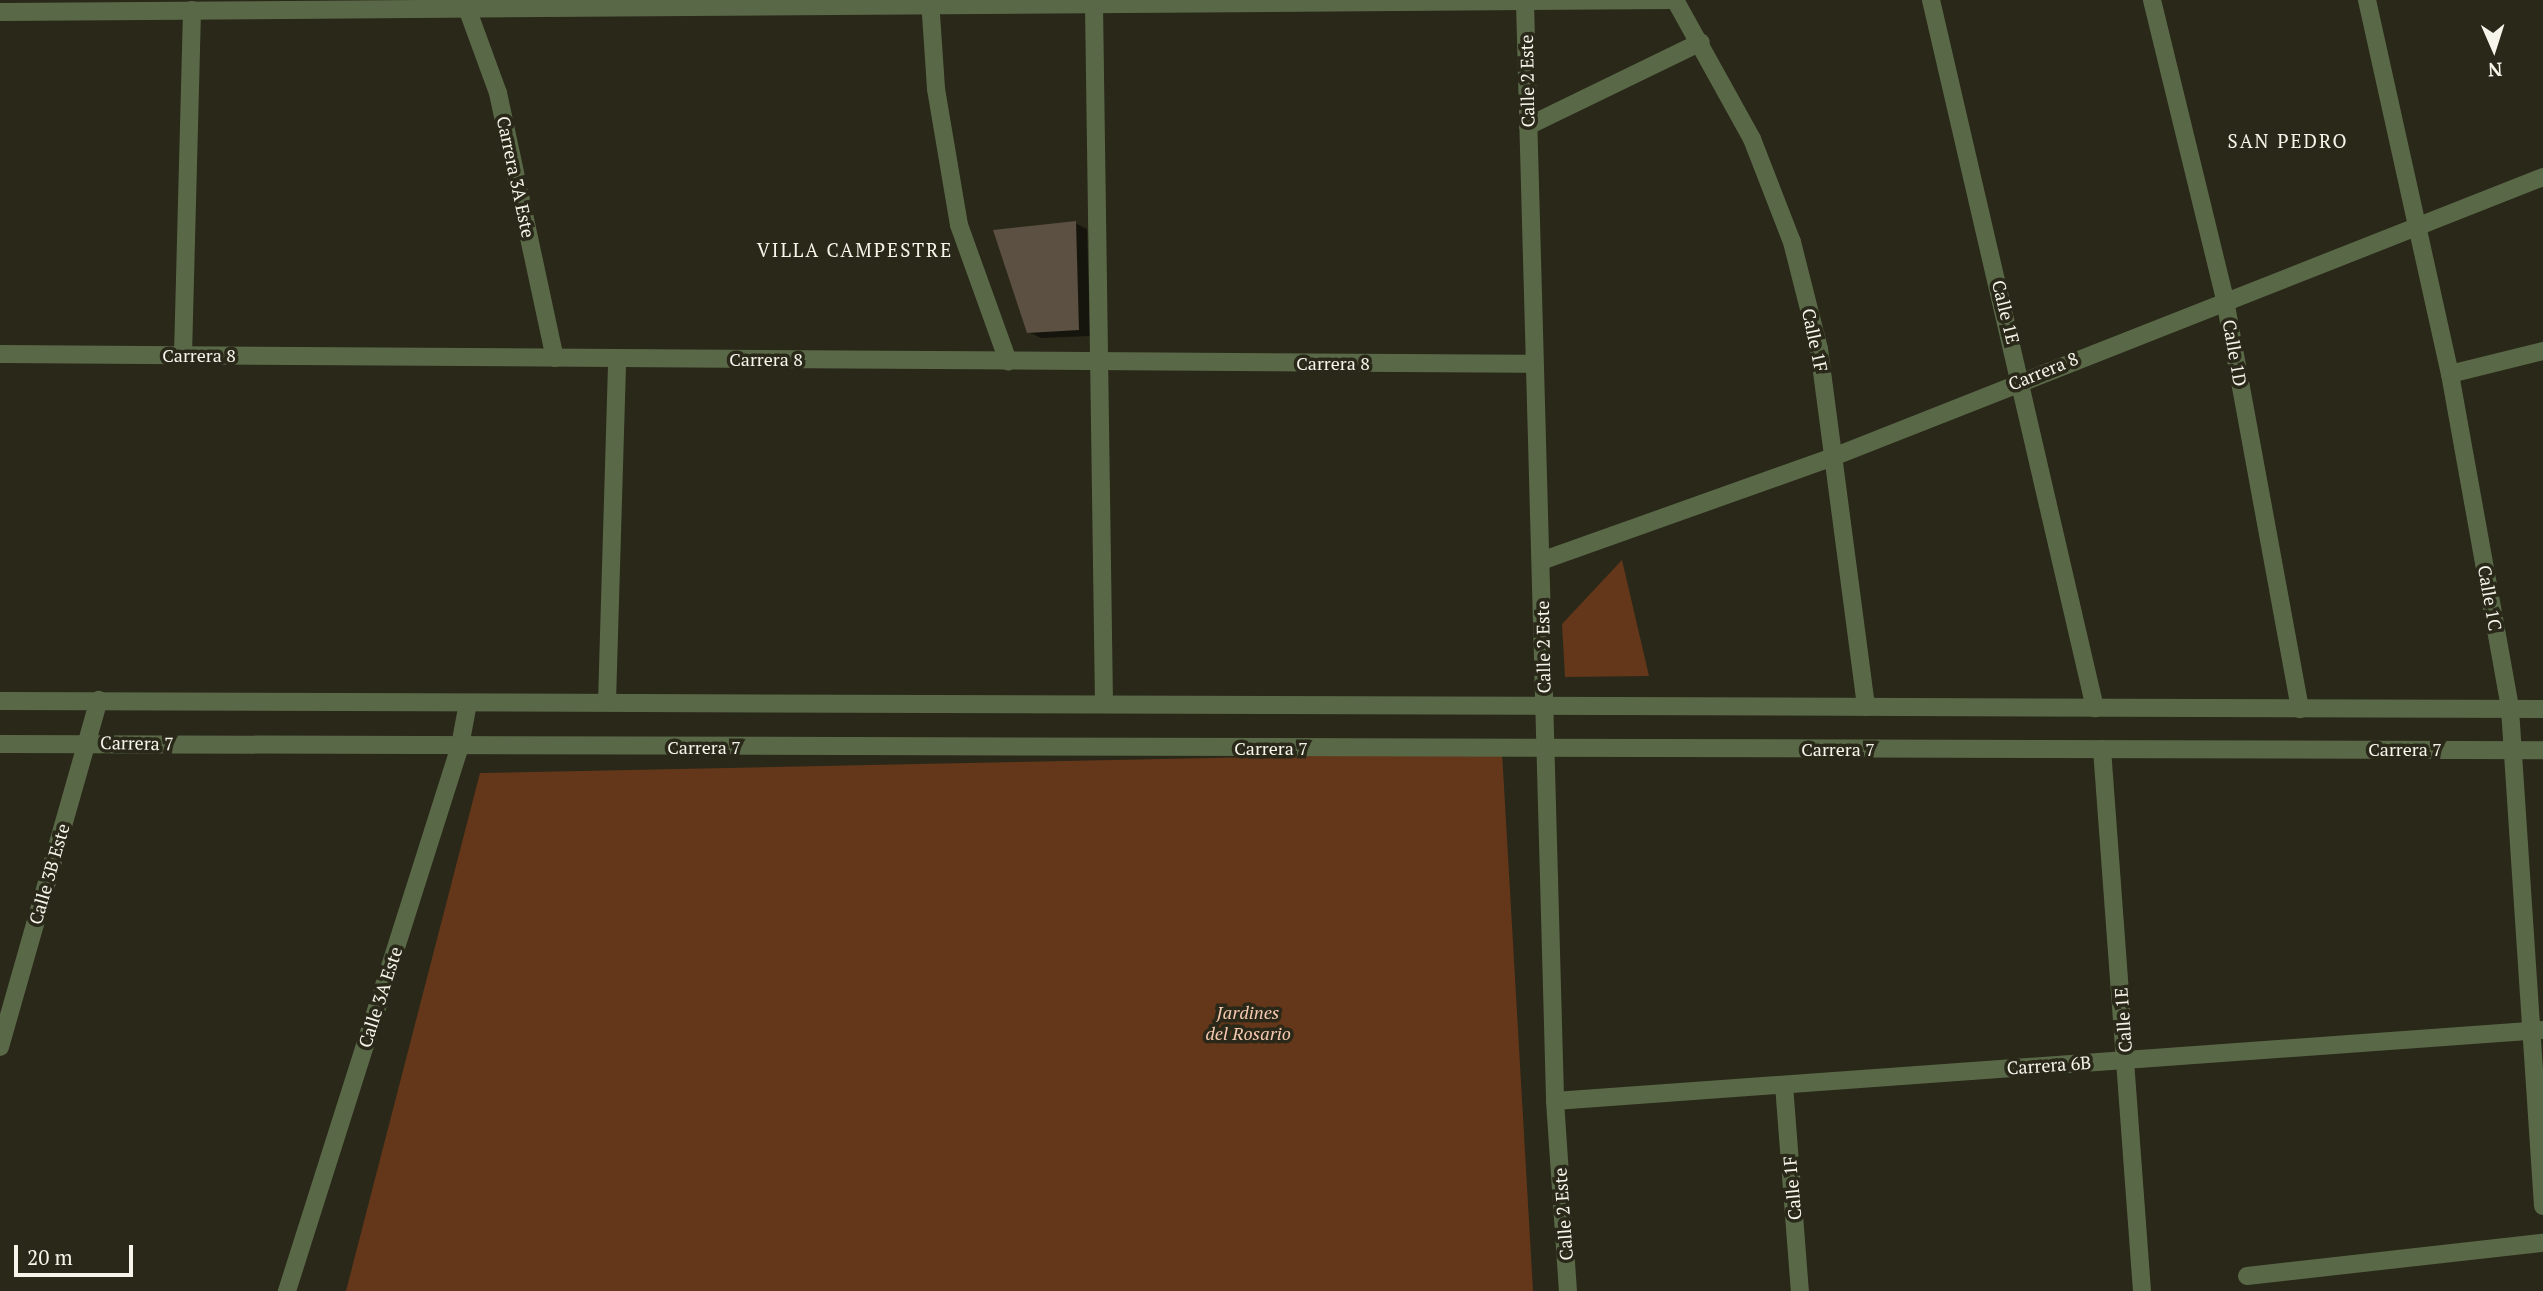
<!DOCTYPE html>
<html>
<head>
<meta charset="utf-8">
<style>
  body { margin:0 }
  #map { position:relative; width:2543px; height:1291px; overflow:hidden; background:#2a2819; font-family:"PT Serif",serif }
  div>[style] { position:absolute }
  .green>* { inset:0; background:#64371a }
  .shadow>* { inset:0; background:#0007 }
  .building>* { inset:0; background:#5b5041 }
  .minor>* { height:18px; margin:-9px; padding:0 9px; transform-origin:9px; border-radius:9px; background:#596947 }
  span { translate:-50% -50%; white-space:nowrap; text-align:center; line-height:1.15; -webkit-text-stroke:7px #2a2819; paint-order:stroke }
  .street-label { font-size:18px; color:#f6f5eb }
  .park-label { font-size:18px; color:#f6c9b0; font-style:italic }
  .neighbourhood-label { font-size:19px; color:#f6f5eb; letter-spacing:2px }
  .north { position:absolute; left:2459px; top:14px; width:70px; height:70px; -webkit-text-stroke:5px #2a2819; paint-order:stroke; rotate:177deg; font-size:19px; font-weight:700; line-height:28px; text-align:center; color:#f6f5eb }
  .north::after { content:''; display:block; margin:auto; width:24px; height:32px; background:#f6f5eb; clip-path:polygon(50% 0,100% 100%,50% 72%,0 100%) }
  .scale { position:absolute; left:14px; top:1245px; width:119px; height:32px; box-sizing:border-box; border:4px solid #f6f5eb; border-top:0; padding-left:9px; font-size:21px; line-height:24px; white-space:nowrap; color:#f6f5eb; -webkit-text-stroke:5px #2a2819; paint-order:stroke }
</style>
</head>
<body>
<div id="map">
  <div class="green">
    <div style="clip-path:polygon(1622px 560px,1649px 676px,1565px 677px,1562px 624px)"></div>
    <div style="clip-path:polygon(1502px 752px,1533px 1291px,346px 1291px,480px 773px)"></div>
  </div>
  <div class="shadow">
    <div style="clip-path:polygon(1075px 223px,1087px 229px,1090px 336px,1041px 338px,1029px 332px)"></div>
  </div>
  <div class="building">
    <div style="clip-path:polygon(1076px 221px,1079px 330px,1027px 333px,993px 230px)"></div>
  </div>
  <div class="minor">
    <div style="left:464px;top:0;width:99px;rotate:69.9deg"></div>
    <div style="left:498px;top:93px;width:271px;rotate:77.9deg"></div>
    <div style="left:930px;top:0;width:89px;rotate:86.1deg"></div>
    <div style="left:936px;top:89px;width:138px;rotate:80.4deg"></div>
    <div style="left:959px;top:225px;width:145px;rotate:70.2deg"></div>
    <div style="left:1675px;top:0;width:159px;rotate:61deg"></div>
    <div style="left:1752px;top:139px;width:110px;rotate:68.8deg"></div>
    <div style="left:1792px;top:242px;width:110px;rotate:75.8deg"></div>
    <div style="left:1819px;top:349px;width:361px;rotate:82.5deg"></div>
    <div style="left:1931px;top:0;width:727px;rotate:76.96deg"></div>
    <div style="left:2152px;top:0;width:309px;rotate:76.3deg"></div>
    <div style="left:2225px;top:300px;width:416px;rotate:79.6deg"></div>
    <div style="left:2367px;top:0;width:383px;rotate:77.5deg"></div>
    <div style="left:2450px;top:374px;width:340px;rotate:79.8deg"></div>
    <div style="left:2510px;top:709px;width:498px;rotate:86.2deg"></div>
    <div style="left:1525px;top:3px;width:1098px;rotate:88.43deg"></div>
    <div style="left:1555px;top:1101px;width:190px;rotate:86.1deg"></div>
    <div style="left:1094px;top:5px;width:699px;rotate:89.18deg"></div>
    <div style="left:0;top:12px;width:1675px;rotate:-0.41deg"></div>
    <div style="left:1528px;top:126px;width:192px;rotate:-25.9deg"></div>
    <div style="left:0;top:354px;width:1532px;rotate:0.37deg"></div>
    <div style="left:183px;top:355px;width:345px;rotate:-88.5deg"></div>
    <div style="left:2450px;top:374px;width:96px;rotate:-13.9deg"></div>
    <div style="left:1541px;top:561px;width:310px;rotate:-19.6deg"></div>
    <div style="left:1833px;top:457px;width:763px;rotate:-21.52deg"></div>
    <div style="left:0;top:701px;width:2543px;rotate:0.18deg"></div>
    <div style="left:607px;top:702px;width:344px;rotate:-88.3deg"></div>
    <div style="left:0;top:744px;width:2543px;rotate:0.14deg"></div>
    <div style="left:2102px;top:749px;width:543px;rotate:85.78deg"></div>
    <div style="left:0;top:1047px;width:361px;rotate:-74.1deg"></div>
    <div style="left:1784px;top:1085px;width:207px;rotate:85.6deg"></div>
    <div style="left:1555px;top:1101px;width:991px;rotate:-4.11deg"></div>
    <div style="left:2247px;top:1276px;width:298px;rotate:-6.4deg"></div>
    <div style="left:287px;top:1291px;width:572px;rotate:-72.39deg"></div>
    <div style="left:460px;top:746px;width:44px;rotate:-79.5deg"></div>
  </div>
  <div class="street-label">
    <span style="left:1527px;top:81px;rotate:-91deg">Calle 2 Este</span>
    <span style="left:516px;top:177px;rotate:78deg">Carrera 3A Este</span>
    <span style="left:2006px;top:312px;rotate:76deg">Calle 1E</span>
    <span style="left:1815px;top:340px;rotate:78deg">Calle 1F</span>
    <span style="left:2235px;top:353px;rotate:80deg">Calle 1D</span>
    <span style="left:199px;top:355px">Carrera 8</span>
    <span style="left:766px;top:359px">Carrera 8</span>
    <span style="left:1333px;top:363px">Carrera 8</span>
    <span style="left:2043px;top:371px;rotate:-22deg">Carrera 8</span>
    <span style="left:2490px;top:598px;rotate:80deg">Calle 1C</span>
    <span style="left:1543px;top:647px;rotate:-91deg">Calle 2 Este</span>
    <span style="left:137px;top:743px;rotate:1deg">Carrera 7</span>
    <span style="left:704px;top:747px">Carrera 7</span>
    <span style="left:1271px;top:748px">Carrera 7</span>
    <span style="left:1838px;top:749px">Carrera 7</span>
    <span style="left:2405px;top:749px">Carrera 7</span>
    <span style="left:49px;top:874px;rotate:-74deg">Calle 3B Este</span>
    <span style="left:380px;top:997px;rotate:-72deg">Calle 3A Este</span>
    <span style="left:2123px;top:1020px;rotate:-94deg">Calle 1E</span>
    <span style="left:2049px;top:1065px;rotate:-4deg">Carrera 6B</span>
    <span style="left:1792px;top:1188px;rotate:-95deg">Calle 1F</span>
    <span style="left:1563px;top:1214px;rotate:-94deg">Calle 2 Este</span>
  </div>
  <div class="park-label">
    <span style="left:1248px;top:1023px">Jardines<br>del Rosario</span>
  </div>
  <div class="neighbourhood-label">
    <span style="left:2288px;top:141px">SAN PEDRO</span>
    <span style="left:855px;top:250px">VILLA CAMPESTRE</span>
  </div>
  <div class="north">N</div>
  <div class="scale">20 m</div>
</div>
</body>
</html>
